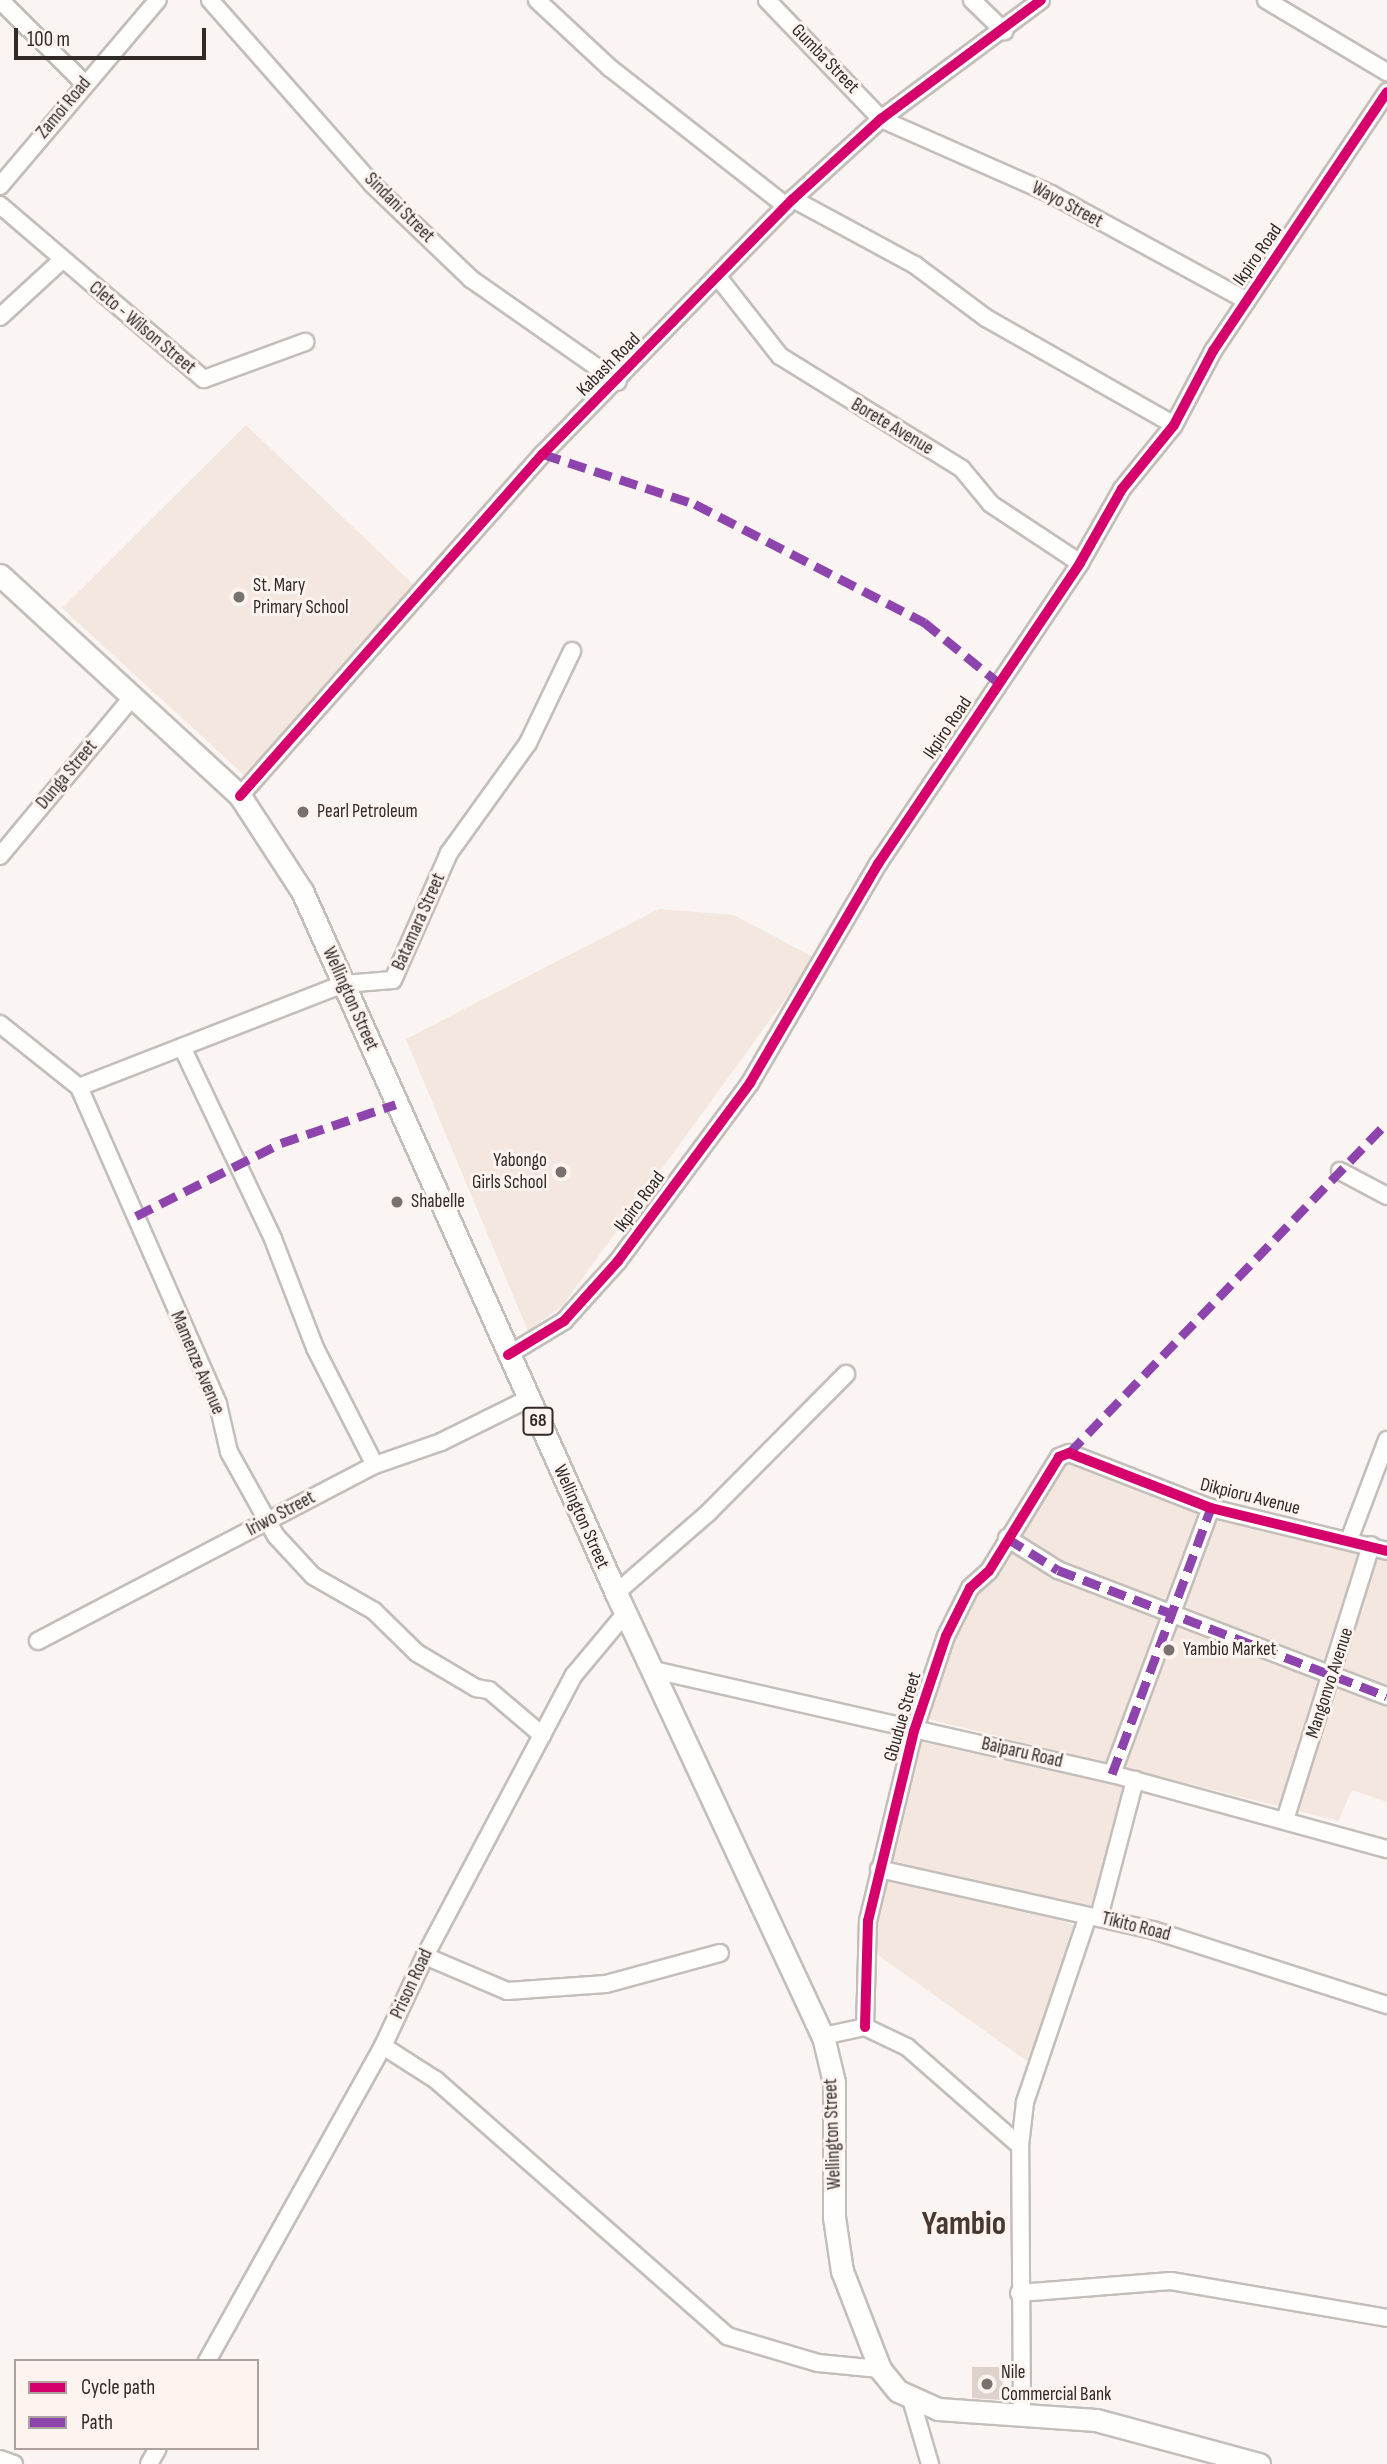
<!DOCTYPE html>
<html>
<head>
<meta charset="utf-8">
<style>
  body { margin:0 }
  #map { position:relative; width:1387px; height:2464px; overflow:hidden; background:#faf5f2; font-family:"Sofia Sans Condensed",sans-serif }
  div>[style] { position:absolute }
  .built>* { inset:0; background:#f3e7e0 }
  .building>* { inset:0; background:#ded2cc }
  .roads { filter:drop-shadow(2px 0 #c4bebb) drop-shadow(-2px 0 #c4bebb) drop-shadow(0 2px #c4bebb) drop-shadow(0 -2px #c4bebb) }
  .minor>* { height:16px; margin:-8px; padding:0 8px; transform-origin:8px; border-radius:8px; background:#fefefd }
  .major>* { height:21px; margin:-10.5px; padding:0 10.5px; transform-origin:10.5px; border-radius:10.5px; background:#fefefd }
  .quiet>* { height:9px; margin-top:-4.5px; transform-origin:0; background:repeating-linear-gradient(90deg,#8e44ad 0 18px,transparent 0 27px) }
  .cycleway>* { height:10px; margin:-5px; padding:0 5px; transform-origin:5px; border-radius:5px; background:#d6006c }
  .dots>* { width:19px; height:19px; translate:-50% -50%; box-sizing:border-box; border:4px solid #fdf4ef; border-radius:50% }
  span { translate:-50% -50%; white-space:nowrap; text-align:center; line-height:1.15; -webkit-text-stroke:6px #fdf4ef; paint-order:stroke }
  .shield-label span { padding:2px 5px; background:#fdf4ef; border:2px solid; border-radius:5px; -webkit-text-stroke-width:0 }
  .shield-label { font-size:18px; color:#322a26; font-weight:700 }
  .street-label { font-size:19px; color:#322a26 }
  .poi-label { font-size:19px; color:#322a26 }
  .left { translate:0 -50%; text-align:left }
  .right { translate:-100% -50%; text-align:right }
  .town-label { font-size:33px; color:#48382f; font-weight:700 }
  .legend { position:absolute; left:14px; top:2359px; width:245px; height:91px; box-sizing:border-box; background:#fdf4ef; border:2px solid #aca39f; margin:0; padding:9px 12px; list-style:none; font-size:21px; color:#322a26 }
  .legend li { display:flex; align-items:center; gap:14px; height:35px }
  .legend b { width:35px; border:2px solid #aca39f }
  .scale { position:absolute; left:14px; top:28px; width:192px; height:32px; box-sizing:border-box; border:4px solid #322a26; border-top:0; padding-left:9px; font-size:21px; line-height:24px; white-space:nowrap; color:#322a26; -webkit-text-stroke:5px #fdf4ef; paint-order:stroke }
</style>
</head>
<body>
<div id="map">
  <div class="built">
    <div style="clip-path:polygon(246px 425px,415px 586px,244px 775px,62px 608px)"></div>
    <div style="clip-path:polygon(659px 909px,734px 915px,815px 958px,563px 1305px,528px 1331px,406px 1039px)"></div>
    <div style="clip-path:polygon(1055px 1451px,1387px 1561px,1387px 1802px,1352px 1790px,1338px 1821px,924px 1718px,978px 1583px)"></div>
    <div style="clip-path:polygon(916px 1741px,1130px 1788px,1097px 1914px,891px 1864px)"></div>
    <div style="clip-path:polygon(881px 1873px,1037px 1910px,1081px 1928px,1034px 2066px,871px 1950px)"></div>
  </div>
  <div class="building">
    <div style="clip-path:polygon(972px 2367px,1003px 2367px,1002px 2400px,972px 2398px)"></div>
  </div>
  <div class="roads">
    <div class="minor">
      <div style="left:0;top:0;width:118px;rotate:44.7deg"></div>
      <div style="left:210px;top:0;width:245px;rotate:48.6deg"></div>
      <div style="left:372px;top:184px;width:137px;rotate:43.8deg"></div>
      <div style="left:471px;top:279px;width:179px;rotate:35deg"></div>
      <div style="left:537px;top:0;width:100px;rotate:43deg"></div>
      <div style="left:610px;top:68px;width:224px;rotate:38.1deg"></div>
      <div style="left:767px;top:0;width:165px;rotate:46.2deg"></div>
      <div style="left:881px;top:119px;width:186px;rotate:23.8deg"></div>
      <div style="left:1051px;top:194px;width:223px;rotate:28.6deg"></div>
      <div style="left:972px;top:0;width:45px;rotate:44.1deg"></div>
      <div style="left:1266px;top:0;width:141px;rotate:30.8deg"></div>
      <div style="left:0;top:186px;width:244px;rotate:-49.7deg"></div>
      <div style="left:793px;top:199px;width:139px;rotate:28.4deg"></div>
      <div style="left:915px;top:265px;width:89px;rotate:36.7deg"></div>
      <div style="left:986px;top:318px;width:216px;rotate:29.6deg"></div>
      <div style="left:0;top:205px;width:268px;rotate:40.5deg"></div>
      <div style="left:204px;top:379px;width:108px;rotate:-20.1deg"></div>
      <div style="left:718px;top:277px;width:100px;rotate:51.9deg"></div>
      <div style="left:780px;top:356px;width:214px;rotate:31.8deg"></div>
      <div style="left:962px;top:469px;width:45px;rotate:50.4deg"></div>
      <div style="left:991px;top:504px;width:107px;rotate:33.5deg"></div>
      <div style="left:0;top:317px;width:84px;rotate:-42.6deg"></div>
      <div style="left:240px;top:796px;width:457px;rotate:-48.5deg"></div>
      <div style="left:543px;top:454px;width:357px;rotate:-45.6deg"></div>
      <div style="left:793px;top:199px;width:119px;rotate:-42.3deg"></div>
      <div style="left:881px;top:119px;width:199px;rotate:-36.6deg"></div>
      <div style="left:0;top:856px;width:209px;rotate:-50.2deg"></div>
      <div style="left:0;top:1024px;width:101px;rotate:38.6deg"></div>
      <div style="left:79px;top:1087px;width:346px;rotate:66.3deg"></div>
      <div style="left:218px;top:1404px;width:49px;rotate:77.1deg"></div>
      <div style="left:229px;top:1452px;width:96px;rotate:60.8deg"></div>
      <div style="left:276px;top:1536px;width:54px;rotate:47.2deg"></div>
      <div style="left:313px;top:1576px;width:70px;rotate:29.8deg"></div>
      <div style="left:374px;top:1611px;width:60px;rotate:44.3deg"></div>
      <div style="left:417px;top:1653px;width:69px;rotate:30.7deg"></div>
      <div style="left:476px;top:1688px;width:13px;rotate:9deg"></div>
      <div style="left:489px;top:1690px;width:70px;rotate:40.3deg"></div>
      <div style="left:182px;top:1047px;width:212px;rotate:64.6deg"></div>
      <div style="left:273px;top:1239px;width:117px;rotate:68.9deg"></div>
      <div style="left:315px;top:1348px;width:131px;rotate:62.9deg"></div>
      <div style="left:79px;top:1087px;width:283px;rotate:-21.3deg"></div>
      <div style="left:343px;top:984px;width:50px;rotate:-4.6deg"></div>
      <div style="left:393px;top:980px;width:139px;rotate:-66.2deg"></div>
      <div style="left:449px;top:853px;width:135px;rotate:-54.3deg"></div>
      <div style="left:528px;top:743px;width:102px;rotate:-64.4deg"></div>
      <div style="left:1340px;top:1171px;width:53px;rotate:28deg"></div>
      <div style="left:508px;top:1355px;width:66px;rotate:-31.3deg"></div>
      <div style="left:564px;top:1321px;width:81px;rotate:-48deg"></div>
      <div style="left:618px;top:1261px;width:222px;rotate:-53.4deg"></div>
      <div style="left:750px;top:1083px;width:254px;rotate:-59.7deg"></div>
      <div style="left:878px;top:864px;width:362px;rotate:-56.1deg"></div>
      <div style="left:1080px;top:563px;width:85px;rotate:-60.4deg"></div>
      <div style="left:1122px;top:489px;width:82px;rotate:-50.9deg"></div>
      <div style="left:1174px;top:425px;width:84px;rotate:-62.2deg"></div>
      <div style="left:1213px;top:351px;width:312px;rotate:-56.1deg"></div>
      <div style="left:1007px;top:1538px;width:60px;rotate:32.1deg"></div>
      <div style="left:1058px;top:1570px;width:352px;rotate:21deg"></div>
      <div style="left:1349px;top:1540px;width:107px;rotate:-69.2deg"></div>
      <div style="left:616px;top:1593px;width:122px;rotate:-41deg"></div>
      <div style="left:708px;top:1513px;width:196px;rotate:-45.2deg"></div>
      <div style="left:38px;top:1641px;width:380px;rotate:-27.6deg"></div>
      <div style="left:375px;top:1465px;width:70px;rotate:-19.2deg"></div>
      <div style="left:441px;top:1442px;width:97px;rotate:-26.3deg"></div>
      <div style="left:654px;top:1670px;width:470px;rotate:12.8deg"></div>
      <div style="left:1112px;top:1774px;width:285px;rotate:15.3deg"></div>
      <div style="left:1112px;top:1774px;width:284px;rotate:-69.6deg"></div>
      <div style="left:1285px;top:1820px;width:288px;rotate:-72.6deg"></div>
      <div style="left:879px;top:1869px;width:281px;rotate:12.6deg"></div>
      <div style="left:1153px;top:1930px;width:246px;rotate:17.8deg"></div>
      <div style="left:1099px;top:1917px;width:142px;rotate:-75.3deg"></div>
      <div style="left:425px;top:1956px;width:89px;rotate:23.1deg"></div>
      <div style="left:507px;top:1991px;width:99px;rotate:-4deg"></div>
      <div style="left:606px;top:1984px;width:118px;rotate:-15.2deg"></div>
      <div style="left:865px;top:2027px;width:106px;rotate:-88.4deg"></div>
      <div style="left:868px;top:1921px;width:195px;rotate:-76.4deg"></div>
      <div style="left:914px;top:1731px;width:100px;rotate:-71.4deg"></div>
      <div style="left:946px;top:1636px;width:54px;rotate:-63.4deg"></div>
      <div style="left:970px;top:1588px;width:25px;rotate:-42deg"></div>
      <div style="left:989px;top:1571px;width:134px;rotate:-58.4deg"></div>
      <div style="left:1059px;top:1457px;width:11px;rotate:-22deg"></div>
      <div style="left:1069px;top:1453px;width:152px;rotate:21.2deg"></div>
      <div style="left:1211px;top:1508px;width:181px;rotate:13.7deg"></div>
      <div style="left:823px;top:2036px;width:43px;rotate:-12.1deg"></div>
      <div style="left:865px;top:2027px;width:47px;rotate:25.5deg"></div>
      <div style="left:907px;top:2047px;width:150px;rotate:41.2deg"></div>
      <div style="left:383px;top:2046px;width:63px;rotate:32.7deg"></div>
      <div style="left:436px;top:2080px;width:388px;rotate:41.3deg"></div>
      <div style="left:727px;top:2336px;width:95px;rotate:16.5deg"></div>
      <div style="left:818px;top:2363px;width:62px;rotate:5.5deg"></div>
      <div style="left:1019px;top:2293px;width:152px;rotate:-4.5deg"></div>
      <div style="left:1171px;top:2281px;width:219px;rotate:9.7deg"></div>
      <div style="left:207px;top:2361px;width:361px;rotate:-60.8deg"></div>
      <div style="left:383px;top:2046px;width:99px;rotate:-65deg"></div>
      <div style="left:425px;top:1956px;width:318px;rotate:-62.1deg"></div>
      <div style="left:574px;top:1675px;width:80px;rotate:-50.1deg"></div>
      <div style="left:911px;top:2399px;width:68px;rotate:73.7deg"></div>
      <div style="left:1022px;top:2411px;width:265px;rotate:-90.4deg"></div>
      <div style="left:1020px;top:2146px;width:44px;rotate:-83.5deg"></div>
      <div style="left:1025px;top:2102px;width:196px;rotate:-71.3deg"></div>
      <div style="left:0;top:2459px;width:15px;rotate:20deg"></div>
      <div style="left:149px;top:2464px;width:18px;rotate:-61deg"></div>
    </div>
    <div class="major">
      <div style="left:0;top:575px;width:326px;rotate:42.6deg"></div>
      <div style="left:240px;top:796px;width:113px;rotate:56.9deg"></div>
      <div style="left:302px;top:891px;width:769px;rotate:65.9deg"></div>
      <div style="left:616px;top:1593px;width:489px;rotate:65deg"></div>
      <div style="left:823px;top:2036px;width:47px;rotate:76.6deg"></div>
      <div style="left:834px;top:2082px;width:135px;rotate:90deg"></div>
      <div style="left:834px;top:2217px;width:55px;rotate:81.6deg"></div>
      <div style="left:842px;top:2271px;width:105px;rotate:68.8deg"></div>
      <div style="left:880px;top:2369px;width:28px;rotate:51deg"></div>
      <div style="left:898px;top:2391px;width:44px;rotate:24.2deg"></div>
      <div style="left:938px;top:2409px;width:158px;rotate:4deg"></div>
      <div style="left:1096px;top:2420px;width:169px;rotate:15.1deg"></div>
    </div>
  </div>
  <div class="quiet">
    <div style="left:543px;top:454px;width:160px;rotate:18.2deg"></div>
    <div style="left:695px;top:504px;width:258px;rotate:27.3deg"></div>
    <div style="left:924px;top:622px;width:97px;rotate:39.1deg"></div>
    <div style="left:136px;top:1216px;width:162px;rotate:-26.7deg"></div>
    <div style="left:281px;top:1143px;width:121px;rotate:-18.7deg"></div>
    <div style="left:1069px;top:1453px;width:459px;rotate:-46.1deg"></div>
    <div style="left:1007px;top:1538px;width:60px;rotate:32.1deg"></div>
    <div style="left:1058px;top:1570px;width:352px;rotate:21deg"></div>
    <div style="left:1112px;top:1774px;width:284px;rotate:-69.6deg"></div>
  </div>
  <div class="cycleway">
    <div style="left:240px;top:796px;width:457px;rotate:-48.5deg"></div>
    <div style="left:543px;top:454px;width:357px;rotate:-45.6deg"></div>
    <div style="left:793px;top:199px;width:119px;rotate:-42.3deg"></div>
    <div style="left:881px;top:119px;width:199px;rotate:-36.6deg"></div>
    <div style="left:508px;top:1355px;width:66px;rotate:-31.3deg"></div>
    <div style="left:564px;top:1321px;width:81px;rotate:-48deg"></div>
    <div style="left:618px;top:1261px;width:222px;rotate:-53.4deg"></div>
    <div style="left:750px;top:1083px;width:254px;rotate:-59.7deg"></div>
    <div style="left:878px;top:864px;width:362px;rotate:-56.1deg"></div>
    <div style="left:1080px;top:563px;width:85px;rotate:-60.4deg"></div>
    <div style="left:1122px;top:489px;width:82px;rotate:-50.9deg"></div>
    <div style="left:1174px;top:425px;width:84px;rotate:-62.2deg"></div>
    <div style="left:1213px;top:351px;width:312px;rotate:-56.1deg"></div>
    <div style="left:865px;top:2027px;width:106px;rotate:-88.4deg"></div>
    <div style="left:868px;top:1921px;width:195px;rotate:-76.4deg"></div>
    <div style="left:914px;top:1731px;width:100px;rotate:-71.4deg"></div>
    <div style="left:946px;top:1636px;width:54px;rotate:-63.4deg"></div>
    <div style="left:970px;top:1588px;width:25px;rotate:-42deg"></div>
    <div style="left:989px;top:1571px;width:134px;rotate:-58.4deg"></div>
    <div style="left:1059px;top:1457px;width:11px;rotate:-22deg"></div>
    <div style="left:1069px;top:1453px;width:152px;rotate:21.2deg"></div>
    <div style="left:1211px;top:1508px;width:181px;rotate:13.7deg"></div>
  </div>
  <div class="dots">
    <div style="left:239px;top:597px;background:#78716d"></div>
    <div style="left:303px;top:812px;background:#78716d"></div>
    <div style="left:561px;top:1172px;background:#78716d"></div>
    <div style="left:397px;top:1202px;background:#78716d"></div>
    <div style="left:1169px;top:1650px;background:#78716d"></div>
    <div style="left:987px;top:2384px;background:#78716d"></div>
  </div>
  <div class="shield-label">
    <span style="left:538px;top:1421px">68</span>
  </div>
  <div class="street-label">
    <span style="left:825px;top:59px;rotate:46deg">Gumba Street</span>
    <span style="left:64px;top:108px;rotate:-50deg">Zamoi Road</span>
    <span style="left:1067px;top:205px;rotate:28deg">Wayo Street</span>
    <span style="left:399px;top:208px;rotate:45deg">Sindani Street</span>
    <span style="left:1258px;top:255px;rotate:-55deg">Ikpiro Road</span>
    <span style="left:142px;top:328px;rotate:40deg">Cleto - Wilson Street</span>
    <span style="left:609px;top:365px;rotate:-45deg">Kabash Road</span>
    <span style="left:892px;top:427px;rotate:31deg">Borete Avenue</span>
    <span style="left:948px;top:728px;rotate:-56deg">Ikpiro Road</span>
    <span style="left:67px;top:775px;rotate:-50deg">Dunga Street</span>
    <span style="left:419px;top:922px;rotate:-66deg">Batamara Street</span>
    <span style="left:350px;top:999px;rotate:66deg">Wellington Street</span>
    <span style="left:640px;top:1202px;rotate:-53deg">Ikpiro Road</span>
    <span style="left:197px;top:1363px;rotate:67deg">Mamenze Avenue</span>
    <span style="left:1250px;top:1497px;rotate:14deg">Dikpioru Avenue</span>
    <span style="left:281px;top:1514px;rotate:-28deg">Iriwo Street</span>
    <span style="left:581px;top:1517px;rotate:66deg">Wellington Street</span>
    <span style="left:1330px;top:1683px;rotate:-72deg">Mangonvo Avenue</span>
    <span style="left:903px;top:1717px;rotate:-74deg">Gbudue Street</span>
    <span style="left:1022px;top:1753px;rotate:13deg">Baiparu Road</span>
    <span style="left:1136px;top:1927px;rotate:14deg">Tikito Road</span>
    <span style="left:412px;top:1984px;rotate:-65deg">Prison Road</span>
    <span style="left:833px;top:2134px;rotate:-92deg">Wellington Street</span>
  </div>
  <div class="poi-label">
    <span class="left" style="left:253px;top:597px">St. Mary<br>Primary School</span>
    <span class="left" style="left:317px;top:812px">Pearl Petroleum</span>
    <span class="right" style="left:547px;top:1172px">Yabongo<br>Girls School</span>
    <span class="left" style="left:411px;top:1202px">Shabelle</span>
    <span class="left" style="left:1183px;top:1650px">Yambio Market</span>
    <span class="left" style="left:1001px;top:2384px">Nile<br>Commercial Bank</span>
  </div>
  <div class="town-label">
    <span style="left:964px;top:2225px">Yambio</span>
  </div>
  <ul class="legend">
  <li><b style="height:9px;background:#d6006c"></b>Cycle path</li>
  <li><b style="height:9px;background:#8e44ad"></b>Path</li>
  </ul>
  <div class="scale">100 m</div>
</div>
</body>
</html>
